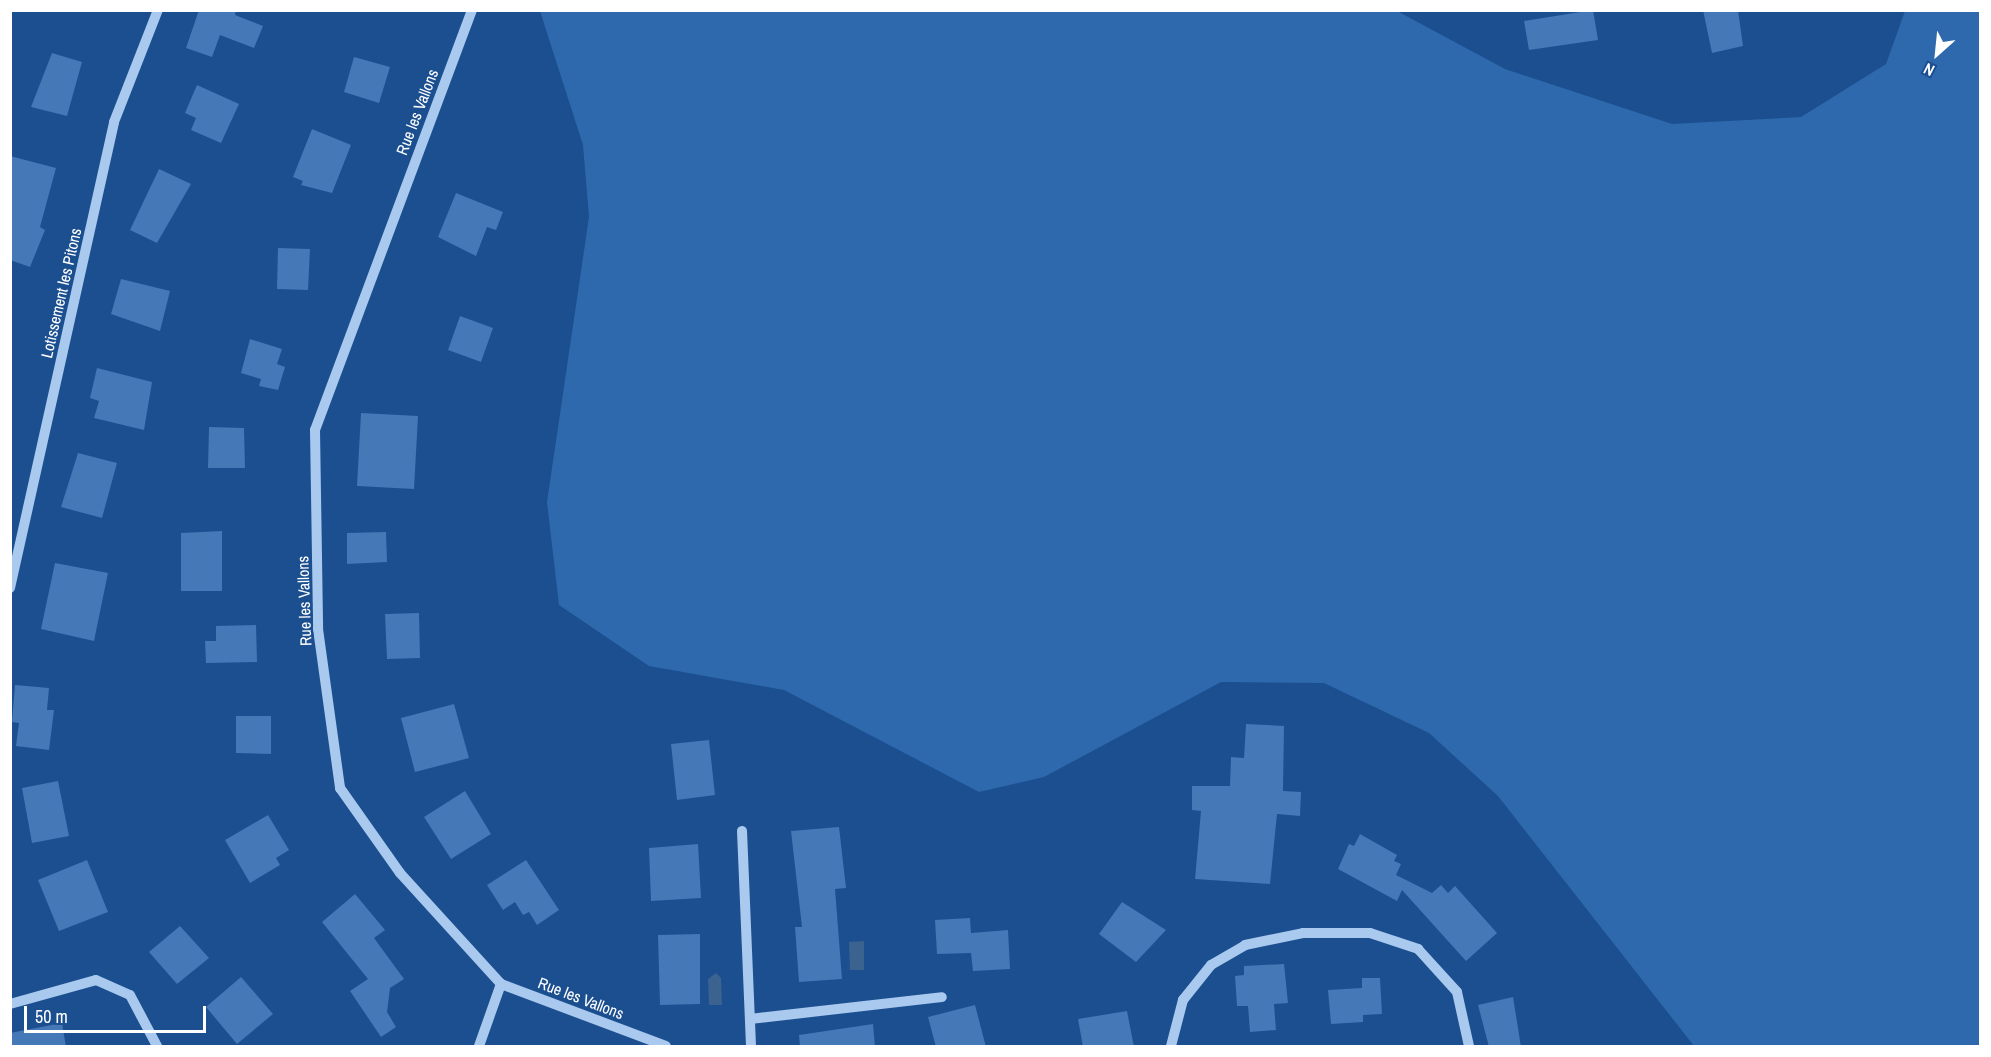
<!DOCTYPE html>
<html>
<head>
<meta charset="utf-8">
<style>
  body { margin:0 }
  #map { position:relative; width:1991px; height:1057px; overflow:hidden; background:#1b4f8f; font-family:"Archivo Narrow",sans-serif }
  div>[style] { position:absolute }
  .green>* { inset:0; background:#2e69ad }
  .water>* { inset:0; background:#3c6290 }
  .building>* { inset:0; background:#4478b7 }
  .minor>* { height:10px; margin:-5px; padding:0 5px; transform-origin:5px; border-radius:5px; background:#a9c9ee }
  span { translate:-50% -50%; white-space:nowrap; text-align:center; line-height:1.15; -webkit-text-stroke:4.5px #1b4f8f; paint-order:stroke }
  .street-label { font-size:16px; color:#fff }
  .frame { position:absolute; inset:0; border:12px solid #fff; pointer-events:none }
  .north { position:absolute; left:1907px; top:24px; width:60px; height:60px; -webkit-text-stroke:4px #1b4f8f; paint-order:stroke; rotate:207deg; font-size:16px; font-weight:700; line-height:24px; text-align:center; color:#fff }
  .north::after { content:''; display:block; margin:auto; width:21px; height:27px; background:#fff; clip-path:polygon(50% 0,100% 100%,50% 72%,0 100%) }
  .scale { position:absolute; left:24px; top:1006px; width:182px; height:27px; box-sizing:border-box; border:3px solid #fff; border-top:0; padding-left:8px; font-size:18px; line-height:21px; white-space:nowrap; color:#fff; -webkit-text-stroke:4px #1b4f8f; paint-order:stroke }
</style>
</head>
<body>
<div id="map">
  <div class="green">
    <div style="clip-path:polygon(540px 11px,1397px 11px,1505px 69px,1672px 124px,1801px 117px,1886px 64px,1905px 11px,1980px 11px,1980px 1046px,1694px 1046px,1498px 796px,1429px 733px,1324px 683px,1221px 682px,1044px 777px,979px 792px,784px 690px,649px 666px,559px 605px,547px 502px,589px 217px,583px 145px)"></div>
  </div>
  <div class="water">
    <div style="clip-path:polygon(864px 941px,864px 970px,850px 970px,849px 942px)"></div>
    <div style="clip-path:polygon(716px 973px,721px 978px,722px 1005px,709px 1005px,708px 979px)"></div>
  </div>
  <div class="building">
    <div style="clip-path:polygon(199px 10px,236px 10px,235px 15px,263px 26px,254px 48px,220px 35px,212px 57px,186px 48px)"></div>
    <div style="clip-path:polygon(1593px 10px,1598px 40px,1529px 50px,1524px 21px)"></div>
    <div style="clip-path:polygon(1703px 10px,1738px 10px,1743px 46px,1712px 53px)"></div>
    <div style="clip-path:polygon(52px 53px,82px 62px,67px 116px,31px 107px)"></div>
    <div style="clip-path:polygon(354px 57px,390px 67px,379px 103px,344px 92px)"></div>
    <div style="clip-path:polygon(197px 85px,239px 104px,221px 143px,191px 130px,196px 118px,185px 113px)"></div>
    <div style="clip-path:polygon(312px 129px,351px 145px,332px 193px,301px 185px,303px 181px,293px 177px)"></div>
    <div style="clip-path:polygon(10px 156px,56px 168px,40px 227px,45px 230px,30px 267px,10px 260px)"></div>
    <div style="clip-path:polygon(159px 169px,191px 184px,157px 243px,130px 230px)"></div>
    <div style="clip-path:polygon(456px 193px,503px 212px,496px 230px,487px 227px,476px 256px,438px 237px)"></div>
    <div style="clip-path:polygon(278px 248px,310px 249px,308px 290px,277px 289px)"></div>
    <div style="clip-path:polygon(121px 279px,170px 291px,160px 331px,111px 314px)"></div>
    <div style="clip-path:polygon(460px 316px,493px 328px,481px 362px,448px 350px)"></div>
    <div style="clip-path:polygon(250px 339px,282px 349px,277px 364px,285px 367px,278px 390px,259px 386px,261px 379px,241px 373px)"></div>
    <div style="clip-path:polygon(97px 368px,152px 382px,144px 430px,94px 418px,99px 401px,90px 398px)"></div>
    <div style="clip-path:polygon(361px 413px,418px 416px,414px 489px,357px 486px)"></div>
    <div style="clip-path:polygon(209px 427px,244px 428px,245px 468px,208px 468px)"></div>
    <div style="clip-path:polygon(78px 453px,117px 463px,102px 518px,61px 507px)"></div>
    <div style="clip-path:polygon(222px 531px,222px 591px,181px 591px,181px 533px)"></div>
    <div style="clip-path:polygon(386px 532px,387px 562px,347px 564px,347px 533px)"></div>
    <div style="clip-path:polygon(55px 563px,108px 573px,94px 641px,41px 629px)"></div>
    <div style="clip-path:polygon(419px 613px,420px 658px,387px 659px,385px 614px)"></div>
    <div style="clip-path:polygon(256px 625px,257px 662px,206px 663px,205px 641px,216px 641px,216px 626px)"></div>
    <div style="clip-path:polygon(15px 685px,49px 688px,47px 710px,54px 710px,49px 750px,16px 746px,19px 723px,12px 722px)"></div>
    <div style="clip-path:polygon(454px 704px,469px 758px,415px 772px,401px 718px)"></div>
    <div style="clip-path:polygon(236px 716px,271px 716px,271px 754px,236px 753px)"></div>
    <div style="clip-path:polygon(1246px 724px,1284px 726px,1283px 791px,1301px 792px,1300px 816px,1277px 814px,1270px 884px,1195px 879px,1201px 811px,1192px 810px,1192px 786px,1230px 786px,1231px 757px,1244px 758px)"></div>
    <div style="clip-path:polygon(709px 740px,715px 795px,677px 800px,671px 744px)"></div>
    <div style="clip-path:polygon(58px 781px,69px 836px,32px 843px,22px 788px)"></div>
    <div style="clip-path:polygon(465px 791px,491px 834px,451px 859px,424px 817px)"></div>
    <div style="clip-path:polygon(268px 815px,289px 850px,276px 858px,280px 865px,250px 883px,225px 840px)"></div>
    <div style="clip-path:polygon(839px 827px,846px 888px,835px 889px,842px 979px,799px 982px,795px 927px,802px 927px,791px 831px)"></div>
    <div style="clip-path:polygon(1360px 834px,1397px 855px,1394px 861px,1401px 864px,1396px 875px,1432px 893px,1441px 885px,1448px 893px,1455px 886px,1497px 933px,1466px 961px,1402px 890px,1397px 901px,1338px 869px,1349px 844px,1354px 846px)"></div>
    <div style="clip-path:polygon(698px 844px,701px 898px,651px 901px,649px 848px)"></div>
    <div style="clip-path:polygon(87px 860px,108px 912px,59px 931px,38px 880px)"></div>
    <div style="clip-path:polygon(526px 860px,559px 910px,537px 925px,529px 912px,523px 915px,515px 902px,503px 910px,487px 885px)"></div>
    <div style="clip-path:polygon(355px 894px,385px 930px,374px 938px,404px 979px,390px 988px,387px 1012px,396px 1027px,381px 1037px,350px 991px,368px 979px,322px 922px)"></div>
    <div style="clip-path:polygon(1122px 902px,1166px 930px,1136px 962px,1099px 934px)"></div>
    <div style="clip-path:polygon(970px 918px,971px 933px,1008px 930px,1010px 969px,973px 971px,971px 953px,937px 954px,935px 920px)"></div>
    <div style="clip-path:polygon(180px 926px,209px 958px,177px 984px,149px 952px)"></div>
    <div style="clip-path:polygon(700px 934px,700px 1004px,660px 1005px,658px 935px)"></div>
    <div style="clip-path:polygon(1284px 964px,1288px 1003px,1274px 1004px,1276px 1030px,1250px 1032px,1248px 1006px,1237px 1006px,1235px 976px,1244px 975px,1244px 966px)"></div>
    <div style="clip-path:polygon(241px 977px,273px 1014px,237px 1044px,206px 1007px)"></div>
    <div style="clip-path:polygon(1362px 978px,1380px 978px,1382px 1014px,1363px 1015px,1363px 1022px,1331px 1024px,1328px 990px,1362px 988px)"></div>
    <div style="clip-path:polygon(1513px 997px,1521px 1047px,1489px 1047px,1478px 1005px)"></div>
    <div style="clip-path:polygon(975px 1005px,986px 1047px,936px 1047px,928px 1017px)"></div>
    <div style="clip-path:polygon(1127px 1011px,1134px 1047px,1083px 1047px,1078px 1019px)"></div>
    <div style="clip-path:polygon(62px 1023px,66px 1047px,10px 1047px,10px 1033px)"></div>
    <div style="clip-path:polygon(873px 1024px,875px 1047px,800px 1047px,799px 1035px)"></div>
  </div>
  <div class="minor">
    <div style="left:472px;top:10px;width:448px;rotate:110.5deg"></div>
    <div style="left:315px;top:430px;width:199px;rotate:89.1deg"></div>
    <div style="left:318px;top:629px;width:161px;rotate:82.1deg"></div>
    <div style="left:340px;top:788px;width:104px;rotate:54.8deg"></div>
    <div style="left:400px;top:873px;width:150px;rotate:47.7deg"></div>
    <div style="left:501px;top:984px;width:176px;rotate:20.6deg"></div>
    <div style="left:10px;top:588px;width:477px;rotate:-77.4deg"></div>
    <div style="left:114px;top:122px;width:120px;rotate:-68.6deg"></div>
    <div style="left:742px;top:831px;width:215px;rotate:87.6deg"></div>
    <div style="left:10px;top:1004px;width:89px;rotate:-15.6deg"></div>
    <div style="left:96px;top:980px;width:37px;rotate:24deg"></div>
    <div style="left:130px;top:995px;width:58px;rotate:62.1deg"></div>
    <div style="left:750px;top:1019px;width:193px;rotate:-6.5deg"></div>
    <div style="left:479px;top:1046px;width:66px;rotate:-70.5deg"></div>
    <div style="left:1171px;top:1046px;width:48px;rotate:-75.4deg"></div>
    <div style="left:1183px;top:1000px;width:45px;rotate:-51.3deg"></div>
    <div style="left:1211px;top:965px;width:39px;rotate:-30deg"></div>
    <div style="left:1245px;top:945px;width:59px;rotate:-11.7deg"></div>
    <div style="left:1303px;top:933px;width:67px"></div>
    <div style="left:1370px;top:933px;width:51px;rotate:18.4deg"></div>
    <div style="left:1418px;top:949px;width:58px;rotate:47.8deg"></div>
    <div style="left:1457px;top:992px;width:55px;rotate:77.5deg"></div>
  </div>
  <div class="street-label">
    <span style="left:417px;top:112px;rotate:-69deg">Rue les Vallons</span>
    <span style="left:61px;top:293px;rotate:-77deg">Lotissement les Pitons</span>
    <span style="left:304px;top:601px;rotate:-92deg">Rue les Vallons</span>
    <span style="left:581px;top:998px;rotate:21deg">Rue les Vallons</span>
  </div>
  <div class="frame"></div>
  <div class="north">N</div>
  <div class="scale">50 m</div>
</div>
</body>
</html>
